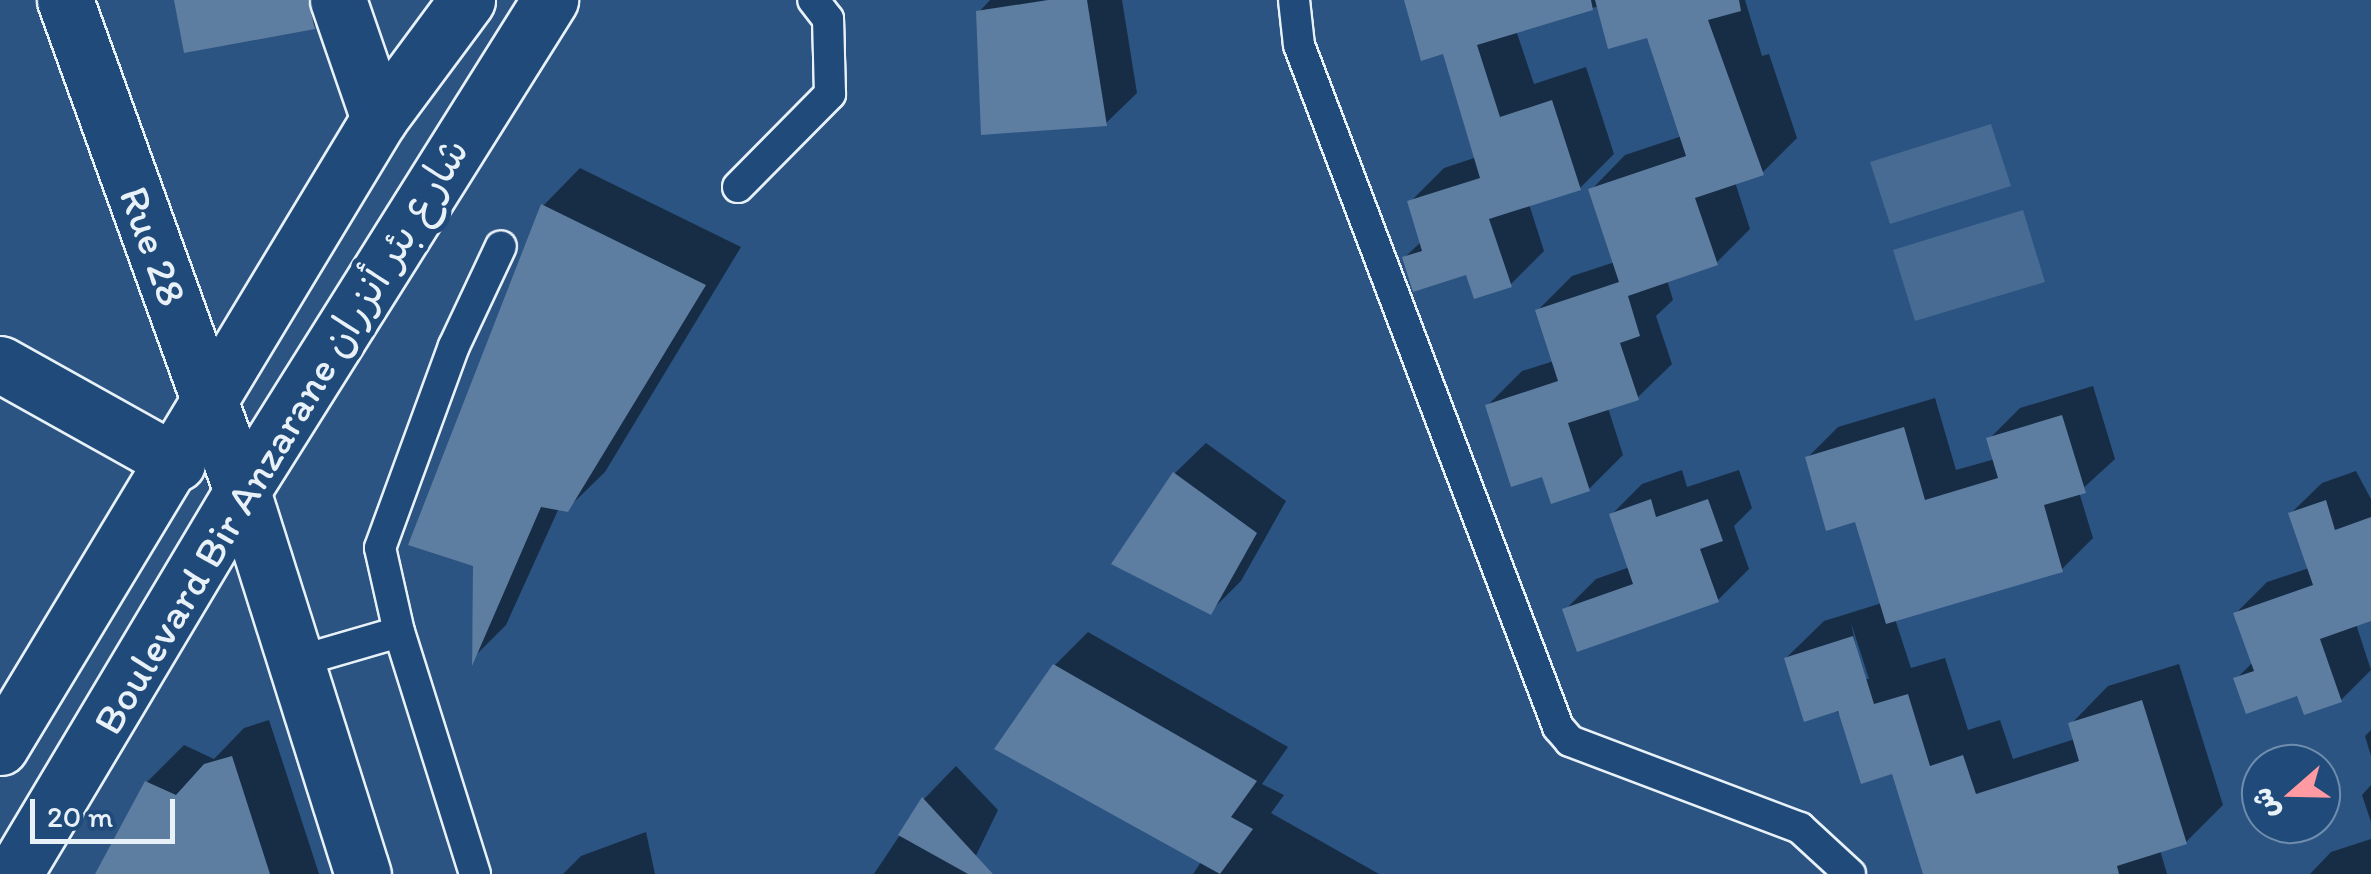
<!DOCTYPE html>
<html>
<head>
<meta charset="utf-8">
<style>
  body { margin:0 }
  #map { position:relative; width:2371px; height:874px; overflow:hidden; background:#2b5482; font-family:Itim,"Playpen Sans Arabic",sans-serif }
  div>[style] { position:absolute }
  .green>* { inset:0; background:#476b93 }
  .shadow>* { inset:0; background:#0007 }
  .building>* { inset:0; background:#5d7da1 }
  .roads { filter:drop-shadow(2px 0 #e8f1f8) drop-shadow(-2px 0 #e8f1f8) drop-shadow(0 2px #e8f1f8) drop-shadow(0 -2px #e8f1f8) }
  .lane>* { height:30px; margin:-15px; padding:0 15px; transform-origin:15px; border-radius:15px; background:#1f4a7a }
  .street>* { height:55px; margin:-27.5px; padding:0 27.5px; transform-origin:27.5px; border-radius:27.5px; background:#1f4a7a }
  .secondary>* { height:55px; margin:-27.5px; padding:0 27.5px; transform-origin:27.5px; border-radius:27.5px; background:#1f4a7a }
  span { translate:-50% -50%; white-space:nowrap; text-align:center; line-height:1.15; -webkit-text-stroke:10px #1f4a7a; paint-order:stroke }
  .street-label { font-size:42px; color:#e8f1f8 }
  .north { position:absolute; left:2241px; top:744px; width:100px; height:100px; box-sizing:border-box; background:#1f4a7a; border:2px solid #6f8dac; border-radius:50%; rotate:250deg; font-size:28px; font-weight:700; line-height:40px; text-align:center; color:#e8f1f8 }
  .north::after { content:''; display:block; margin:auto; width:35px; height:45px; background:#ff9aa2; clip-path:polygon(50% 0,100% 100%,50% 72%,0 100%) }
  .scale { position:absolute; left:30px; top:799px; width:145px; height:45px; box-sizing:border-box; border:5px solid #e8f1f8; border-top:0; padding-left:12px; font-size:30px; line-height:35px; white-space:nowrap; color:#e8f1f8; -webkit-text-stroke:8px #1f4a7a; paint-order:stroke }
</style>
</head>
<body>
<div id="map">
  <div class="green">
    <div style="clip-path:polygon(1991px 124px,2011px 186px,1890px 224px,1870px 162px)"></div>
    <div style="clip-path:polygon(2023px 210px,2045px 282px,1915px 321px,1893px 250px)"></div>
  </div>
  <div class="shadow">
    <div style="clip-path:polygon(176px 0,340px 0,314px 26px)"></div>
    <div style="clip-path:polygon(990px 0,1122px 0,1137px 93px,1106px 123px,979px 12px)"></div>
    <div style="clip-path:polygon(1406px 0,1745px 0,1762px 56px,1769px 54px,1797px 138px,1763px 172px,1735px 182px,1750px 229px,1716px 263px,1667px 280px,1673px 300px,1656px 316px,1672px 364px,1637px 398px,1608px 408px,1623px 455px,1589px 489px,1544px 474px,1488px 405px,1522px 371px,1554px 361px,1538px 310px,1572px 276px,1615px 262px,1591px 190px,1625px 155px,1682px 136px,1648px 35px,1599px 6px,1516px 30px,1534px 84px,1586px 67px,1614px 154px,1580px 188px,1529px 204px,1544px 251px,1510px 285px,1404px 258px,1422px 241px,1410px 202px,1444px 168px,1477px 157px,1445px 51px)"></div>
    <div style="clip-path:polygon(580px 168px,741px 247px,605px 472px,567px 509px,559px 508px,506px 625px,472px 659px,475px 564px,543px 206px)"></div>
    <div style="clip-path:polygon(evenodd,2093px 386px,2115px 459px,2079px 492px,2093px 538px,2062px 569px,1895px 619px,1911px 668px,1945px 658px,1968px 730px,2000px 720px,2013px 759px,2075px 739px,2071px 724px,2108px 686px,2179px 664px,2223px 805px,2186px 842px,2160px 850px,2167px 874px,1926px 874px,1893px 771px,1786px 658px,1824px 621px,1882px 603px,1857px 519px,1807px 458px,1838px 427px,1935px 398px,1956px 470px,1995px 459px,1989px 439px,2020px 408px,2093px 386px,1851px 623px,1869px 679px,1863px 679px,1851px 623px)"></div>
    <div style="clip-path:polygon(1206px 443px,1286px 501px,1241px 581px,1210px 612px,1115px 563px,1175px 473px)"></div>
    <div style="clip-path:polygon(1682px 470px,1687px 487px,1739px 470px,1752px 508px,1734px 526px,1749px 569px,1718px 600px,1565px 610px,1596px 579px,1630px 567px,1611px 515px,1642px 484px)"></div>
    <div style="clip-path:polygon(2356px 471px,2371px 499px,2371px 619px,2356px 624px,2371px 670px,2341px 700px,2236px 679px,2253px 662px,2236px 613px,2267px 582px,2309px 568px,2290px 514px,2322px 483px)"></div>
    <div style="clip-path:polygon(1088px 632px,1288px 747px,1262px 784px,1284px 795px,1271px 813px,1379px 874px,1193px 874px,1201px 862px,1055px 665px)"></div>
    <div style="clip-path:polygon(269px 720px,319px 874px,98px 874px,147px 782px,184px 745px,214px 759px,244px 728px)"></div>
    <div style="clip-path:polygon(2371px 730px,2371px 756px,2365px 736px)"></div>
    <div style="clip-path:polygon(956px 766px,998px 810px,967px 874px,874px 874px,924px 799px)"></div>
    <div style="clip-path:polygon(2371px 785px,2371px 822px,2362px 795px)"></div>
    <div style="clip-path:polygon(646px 832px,655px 874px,563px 874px,581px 856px)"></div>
    <div style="clip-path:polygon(2371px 839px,2371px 874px,2310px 874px,2331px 852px)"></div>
  </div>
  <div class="building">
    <div style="clip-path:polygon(174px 0,308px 0,315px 29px,184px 53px)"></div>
    <div style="clip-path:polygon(1048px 0,1087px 0,1107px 126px,981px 135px,976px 11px)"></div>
    <div style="clip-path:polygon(1404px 0,1591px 0,1593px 10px,1477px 45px,1500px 117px,1552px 100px,1581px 190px,1489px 219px,1512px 287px,1474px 299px,1466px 275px,1413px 292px,1402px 257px,1422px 251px,1407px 201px,1480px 178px,1443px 54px,1421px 61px)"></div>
    <div style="clip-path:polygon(1595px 0,1739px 0,1741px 11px,1708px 20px,1764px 175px,1695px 198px,1718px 265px,1628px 296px,1640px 336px,1620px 343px,1639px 400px,1568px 423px,1590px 491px,1551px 504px,1542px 477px,1511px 487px,1485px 405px,1558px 381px,1535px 310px,1619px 282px,1588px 189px,1686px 156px,1647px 38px,1608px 49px)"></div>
    <div style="clip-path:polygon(541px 204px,706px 285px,568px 512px,541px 507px,472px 666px,473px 566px,408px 545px)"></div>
    <div style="clip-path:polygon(2062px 415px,2086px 493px,2044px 505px,2063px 572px,1886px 624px,1855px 522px,1826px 531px,1805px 457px,1904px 427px,1925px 500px,1998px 478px,1986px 438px)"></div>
    <div style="clip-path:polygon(1173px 472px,1257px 533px,1211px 615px,1111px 564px)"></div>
    <div style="clip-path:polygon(1651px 499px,1656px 517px,1708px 499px,1723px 541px,1700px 549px,1719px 602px,1577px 652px,1562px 609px,1633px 584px,1609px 514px)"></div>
    <div style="clip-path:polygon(2326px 500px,2335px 530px,2371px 517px,2371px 621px,2320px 639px,2342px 702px,2304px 715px,2297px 696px,2246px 714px,2233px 678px,2254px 671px,2233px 613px,2313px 585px,2288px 513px)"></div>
    <div style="clip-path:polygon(1853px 636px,1874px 704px,1908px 694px,1930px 766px,1963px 755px,1976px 794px,2079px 761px,2068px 723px,2142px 700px,2187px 844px,2117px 866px,2119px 874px,1923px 874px,1892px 774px,1861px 784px,1838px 711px,1804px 722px,1784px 658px)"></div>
    <div style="clip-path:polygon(1053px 664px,1257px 781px,1231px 817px,1253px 829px,1220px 874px,994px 749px)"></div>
    <div style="clip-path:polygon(232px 756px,270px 874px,95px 874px,145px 781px,176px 795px,204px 764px)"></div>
    <div style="clip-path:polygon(922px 797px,993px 874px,968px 874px,898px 835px)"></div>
  </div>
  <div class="roads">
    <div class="lane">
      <div style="left:1294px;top:0;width:45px;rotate:83.7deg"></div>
      <div style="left:1299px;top:45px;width:730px;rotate:69.2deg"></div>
      <div style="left:1558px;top:727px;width:18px;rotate:49deg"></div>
      <div style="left:1570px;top:741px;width:246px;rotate:20.7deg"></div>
      <div style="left:1800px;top:828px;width:68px;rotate:42.6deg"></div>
      <div style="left:738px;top:187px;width:131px;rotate:-45.3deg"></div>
      <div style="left:830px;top:94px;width:75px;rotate:-91.5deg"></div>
      <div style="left:828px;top:19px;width:24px;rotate:-128deg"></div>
      <div style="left:296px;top:662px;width:107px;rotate:-16.2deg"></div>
      <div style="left:475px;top:874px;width:254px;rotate:-107.4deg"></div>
      <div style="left:399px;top:632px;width:86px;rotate:-102.7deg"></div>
      <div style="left:380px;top:548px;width:215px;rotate:-69.9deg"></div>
      <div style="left:454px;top:346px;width:110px;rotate:-64.8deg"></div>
    </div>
    <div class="street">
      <div style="left:65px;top:0;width:522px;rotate:70.18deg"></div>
      <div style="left:242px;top:491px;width:402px;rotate:72.5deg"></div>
      <div style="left:338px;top:0;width:126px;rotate:71deg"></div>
      <div style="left:0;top:364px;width:203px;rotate:29.2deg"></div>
    </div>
    <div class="secondary">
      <div style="left:0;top:747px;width:734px;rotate:-58.89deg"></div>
      <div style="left:379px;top:119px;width:148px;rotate:-53.5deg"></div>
      <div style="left:14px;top:874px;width:446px;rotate:-59.2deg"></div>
      <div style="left:242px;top:491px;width:580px;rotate:-57.9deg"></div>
    </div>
  </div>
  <div class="street-label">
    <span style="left:153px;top:246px;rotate:70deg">Rue 28</span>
    <span style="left:281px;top:436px;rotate:-59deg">Boulevard Bir Anzarane شارع بئر أنزران</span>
  </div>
  <div class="north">ش</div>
  <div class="scale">20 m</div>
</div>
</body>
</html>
